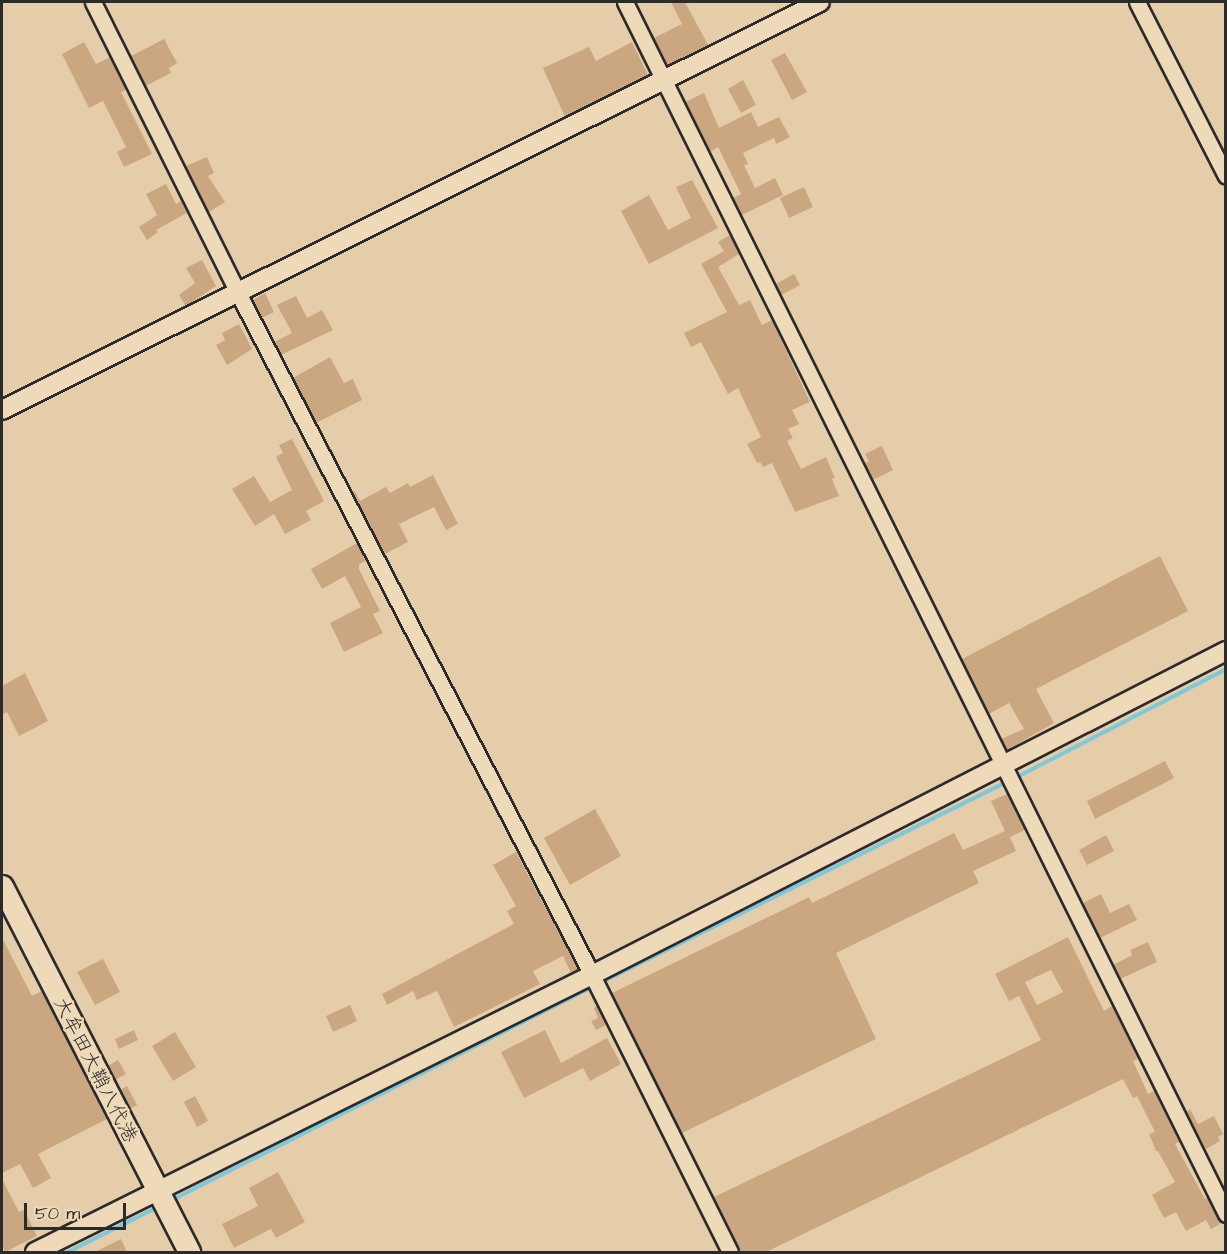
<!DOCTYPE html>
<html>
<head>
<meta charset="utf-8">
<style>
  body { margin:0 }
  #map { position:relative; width:1227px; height:1254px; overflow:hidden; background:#e6cda9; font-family:"Architects Daughter","Klee One",sans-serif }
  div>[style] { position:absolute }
  .stream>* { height:4px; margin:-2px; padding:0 2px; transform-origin:2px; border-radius:2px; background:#7ec8de }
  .building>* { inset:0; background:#cba781 }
  .roads { filter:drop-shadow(2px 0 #2b2b2b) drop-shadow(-2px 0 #2b2b2b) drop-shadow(0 2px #2b2b2b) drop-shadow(0 -2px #2b2b2b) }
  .minor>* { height:15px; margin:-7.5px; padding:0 7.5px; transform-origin:7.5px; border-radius:7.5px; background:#eedab8 }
  .tertiary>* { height:18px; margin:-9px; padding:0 9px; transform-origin:9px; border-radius:9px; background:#eedab8 }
  .secondary>* { height:21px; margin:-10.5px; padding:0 10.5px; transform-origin:10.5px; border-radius:10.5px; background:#eedab8 }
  span { translate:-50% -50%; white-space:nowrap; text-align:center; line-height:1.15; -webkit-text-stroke:5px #eedab8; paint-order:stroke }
  .street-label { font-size:20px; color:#2b2b2b }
  .frame { position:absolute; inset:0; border:3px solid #2b2b2b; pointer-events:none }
  .scale { position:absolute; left:24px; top:1203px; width:102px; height:27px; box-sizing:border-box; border:3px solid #2b2b2b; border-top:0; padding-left:8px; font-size:18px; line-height:21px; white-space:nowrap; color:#2b2b2b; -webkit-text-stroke:4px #eedab8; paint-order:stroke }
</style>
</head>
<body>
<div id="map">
  <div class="stream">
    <div style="left:1021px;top:775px;width:231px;rotate:-27.3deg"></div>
    <div style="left:606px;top:980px;width:442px;rotate:-26.3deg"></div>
    <div style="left:170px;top:1201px;width:470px;rotate:-26.9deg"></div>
    <div style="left:68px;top:1252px;width:101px;rotate:-26.6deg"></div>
  </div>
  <div class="building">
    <div style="clip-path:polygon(671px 2px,685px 2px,708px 45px,668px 65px,654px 38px,682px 24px)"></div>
    <div style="clip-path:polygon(164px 39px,177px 63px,169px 68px,171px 73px,146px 86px,131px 56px)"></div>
    <div style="clip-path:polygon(84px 42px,96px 64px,110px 57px,126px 90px,121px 92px,152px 154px,124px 167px,117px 152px,126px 147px,103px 101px,89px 108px,62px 54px)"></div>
    <div style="clip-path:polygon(632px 42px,648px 75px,565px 117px,543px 68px,589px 47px,596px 61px)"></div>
    <div style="clip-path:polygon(785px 53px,807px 92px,792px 100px,771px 60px)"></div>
    <div style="clip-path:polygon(743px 80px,756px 105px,741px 113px,728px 89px)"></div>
    <div style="clip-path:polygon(704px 93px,719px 128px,751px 112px,758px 127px,779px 117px,790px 137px,776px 144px,774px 138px,743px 153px,748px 164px,744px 165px,755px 188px,775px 178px,783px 195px,742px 215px,733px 198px,741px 194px,718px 147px,710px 152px,685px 102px)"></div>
    <div style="clip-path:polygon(207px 157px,214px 173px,208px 176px,225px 202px,209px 212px,186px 166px)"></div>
    <div style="clip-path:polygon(692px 180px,718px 228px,649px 264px,621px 211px,649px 195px,668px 230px,691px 218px,676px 187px)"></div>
    <div style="clip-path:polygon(166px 184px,176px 204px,181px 201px,187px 213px,156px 230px,158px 232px,147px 240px,139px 227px,157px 215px,146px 194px)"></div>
    <div style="clip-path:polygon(804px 187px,813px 207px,789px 218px,780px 198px)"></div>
    <div style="clip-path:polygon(730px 235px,739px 254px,718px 267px,739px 305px,750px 300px,762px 325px,772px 320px,810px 402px,792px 410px,799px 424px,788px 429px,793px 438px,787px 441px,801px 469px,826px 457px,835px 478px,832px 479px,839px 496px,795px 512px,772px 463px,763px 467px,760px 462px,757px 463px,747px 444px,761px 437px,738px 388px,728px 394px,701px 342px,691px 347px,684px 333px,727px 312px,701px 264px,724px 251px,718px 242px)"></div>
    <div style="clip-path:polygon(202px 260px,216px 286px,186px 306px,179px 295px,195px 283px,186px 268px)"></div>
    <div style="clip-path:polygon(794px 274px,800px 285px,781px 295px,776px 284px)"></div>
    <div style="clip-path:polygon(265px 293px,274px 312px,262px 318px,253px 300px)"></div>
    <div style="clip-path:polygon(296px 296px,307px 318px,322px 310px,333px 330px,281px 355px,274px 342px,292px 333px,277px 305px)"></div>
    <div style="clip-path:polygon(239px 324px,252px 349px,227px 365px,216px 345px,225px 340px,222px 333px)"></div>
    <div style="clip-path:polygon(330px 357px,344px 383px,353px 379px,362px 400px,316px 423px,293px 378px)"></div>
    <div style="clip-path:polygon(292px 439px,324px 501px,306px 511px,311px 520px,285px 534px,274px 514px,255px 526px,232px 489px,254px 476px,270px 502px,292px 490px,276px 457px,283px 453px,279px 445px)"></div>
    <div style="clip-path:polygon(882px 446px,893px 470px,873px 480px,865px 463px,869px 461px,865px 454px)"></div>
    <div style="clip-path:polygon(433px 475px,458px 524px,446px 530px,434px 507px,399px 524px,408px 542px,385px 554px,353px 492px,355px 491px,360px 501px,386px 487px,390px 493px,408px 483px,410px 487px)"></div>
    <div style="clip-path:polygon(357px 543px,366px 561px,359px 564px,359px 569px,380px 611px,373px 614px,383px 633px,344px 652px,330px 623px,361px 607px,345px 576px,322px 589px,311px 569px)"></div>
    <div style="clip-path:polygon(1160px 556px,1188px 611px,1036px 689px,1054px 723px,1007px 750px,1001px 739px,1024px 729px,1009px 703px,989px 714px,962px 659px)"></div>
    <div style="clip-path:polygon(25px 673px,48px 721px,19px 736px,7px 712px,2px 715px,2px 686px)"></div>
    <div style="clip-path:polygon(1165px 761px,1174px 778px,1095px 819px,1087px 801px)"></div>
    <div style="clip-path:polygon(1007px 794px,1025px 830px,1010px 837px,1016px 851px,973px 871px,979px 883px,836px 953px,876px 1039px,682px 1133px,612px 993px,809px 897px,812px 903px,954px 833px,963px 850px,1005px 831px,991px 801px)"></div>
    <div style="clip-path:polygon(595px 809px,621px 856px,570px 885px,544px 838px)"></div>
    <div style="clip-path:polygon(1106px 835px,1114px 851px,1087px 865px,1079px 850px)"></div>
    <div style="clip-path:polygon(516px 852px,578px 969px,571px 973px,563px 956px,533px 971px,540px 984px,454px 1027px,437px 991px,417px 1000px,413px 991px,387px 1005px,382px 994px,514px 924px,507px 911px,516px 906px,493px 865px)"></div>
    <div style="clip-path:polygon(1101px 894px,1110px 913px,1129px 904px,1137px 920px,1100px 938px,1083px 903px)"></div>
    <div style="clip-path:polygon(evenodd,1068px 937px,1104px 1011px,1112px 1006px,1138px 1059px,1133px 1061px,1148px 1094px,1154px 1091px,1179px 1142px,1175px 1144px,1205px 1199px,1207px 1198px,1222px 1223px,1211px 1229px,1206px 1220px,1186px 1231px,1176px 1212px,1164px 1218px,1152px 1195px,1175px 1182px,1158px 1151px,1156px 1151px,1149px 1134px,1155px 1132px,1137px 1096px,1133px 1098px,1123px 1079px,766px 1252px,740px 1252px,714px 1197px,1041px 1040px,1019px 996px,1009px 1001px,995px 974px,1068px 937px,1051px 970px,1063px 992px,1037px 1005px,1025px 982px,1051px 970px)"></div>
    <div style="clip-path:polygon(2px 938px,32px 996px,42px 991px,107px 1119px,38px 1154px,51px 1178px,33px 1188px,20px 1164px,2px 1173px)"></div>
    <div style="clip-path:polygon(1148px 942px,1157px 962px,1120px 979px,1113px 965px,1132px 955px,1130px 950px)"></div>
    <div style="clip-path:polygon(103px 959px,120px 992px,95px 1005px,77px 972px)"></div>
    <div style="clip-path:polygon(350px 1005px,357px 1021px,333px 1032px,326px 1016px)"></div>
    <div style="clip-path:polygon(597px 1006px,606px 1025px,596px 1030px,591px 1021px,598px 1018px,594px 1008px)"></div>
    <div style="clip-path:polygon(134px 1030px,138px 1040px,119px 1049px,115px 1039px)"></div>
    <div style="clip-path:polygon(545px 1030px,561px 1063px,607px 1038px,621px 1064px,590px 1081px,583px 1068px,524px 1098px,501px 1052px)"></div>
    <div style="clip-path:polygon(175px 1032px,196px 1067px,173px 1081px,152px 1046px)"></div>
    <div style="clip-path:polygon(118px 1060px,126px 1074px,115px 1080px,108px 1066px)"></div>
    <div style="clip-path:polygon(127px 1086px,137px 1105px,130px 1109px,120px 1090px)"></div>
    <div style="clip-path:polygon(195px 1096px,208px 1121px,197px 1127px,184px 1102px)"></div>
    <div style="clip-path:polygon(1190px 1109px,1198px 1124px,1214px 1116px,1223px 1134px,1218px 1137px,1220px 1141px,1206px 1149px,1186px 1112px)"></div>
    <div style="clip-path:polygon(278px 1172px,305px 1222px,276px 1238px,271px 1229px,234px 1248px,222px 1224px,258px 1206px,249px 1188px)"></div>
    <div style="clip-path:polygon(2px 1179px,19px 1212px,24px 1210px,37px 1236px,5px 1252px,2px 1244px)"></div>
    <div style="clip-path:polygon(121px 1239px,127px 1252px,95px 1252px)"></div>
  </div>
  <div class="roads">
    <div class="minor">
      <div style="left:93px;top:2px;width:323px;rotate:63.5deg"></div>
      <div style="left:237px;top:291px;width:771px;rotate:62.57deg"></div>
      <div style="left:592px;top:975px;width:309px;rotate:63.5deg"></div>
      <div style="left:625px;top:2px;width:1353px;rotate:63.62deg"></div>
      <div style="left:1137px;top:2px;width:195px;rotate:62.9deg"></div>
    </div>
    <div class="tertiary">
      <div style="left:2px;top:410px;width:914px;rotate:-26.51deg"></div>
      <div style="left:35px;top:1252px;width:622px;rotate:-26.44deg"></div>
      <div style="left:592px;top:975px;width:712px;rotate:-27.07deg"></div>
    </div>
    <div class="secondary">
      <div style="left:2px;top:886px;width:411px;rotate:62.9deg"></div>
    </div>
  </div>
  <div class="street-label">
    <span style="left:95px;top:1070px;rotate:63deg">大牟田大鞘八代港</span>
  </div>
  <div class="frame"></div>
  <div class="scale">50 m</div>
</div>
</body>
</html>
